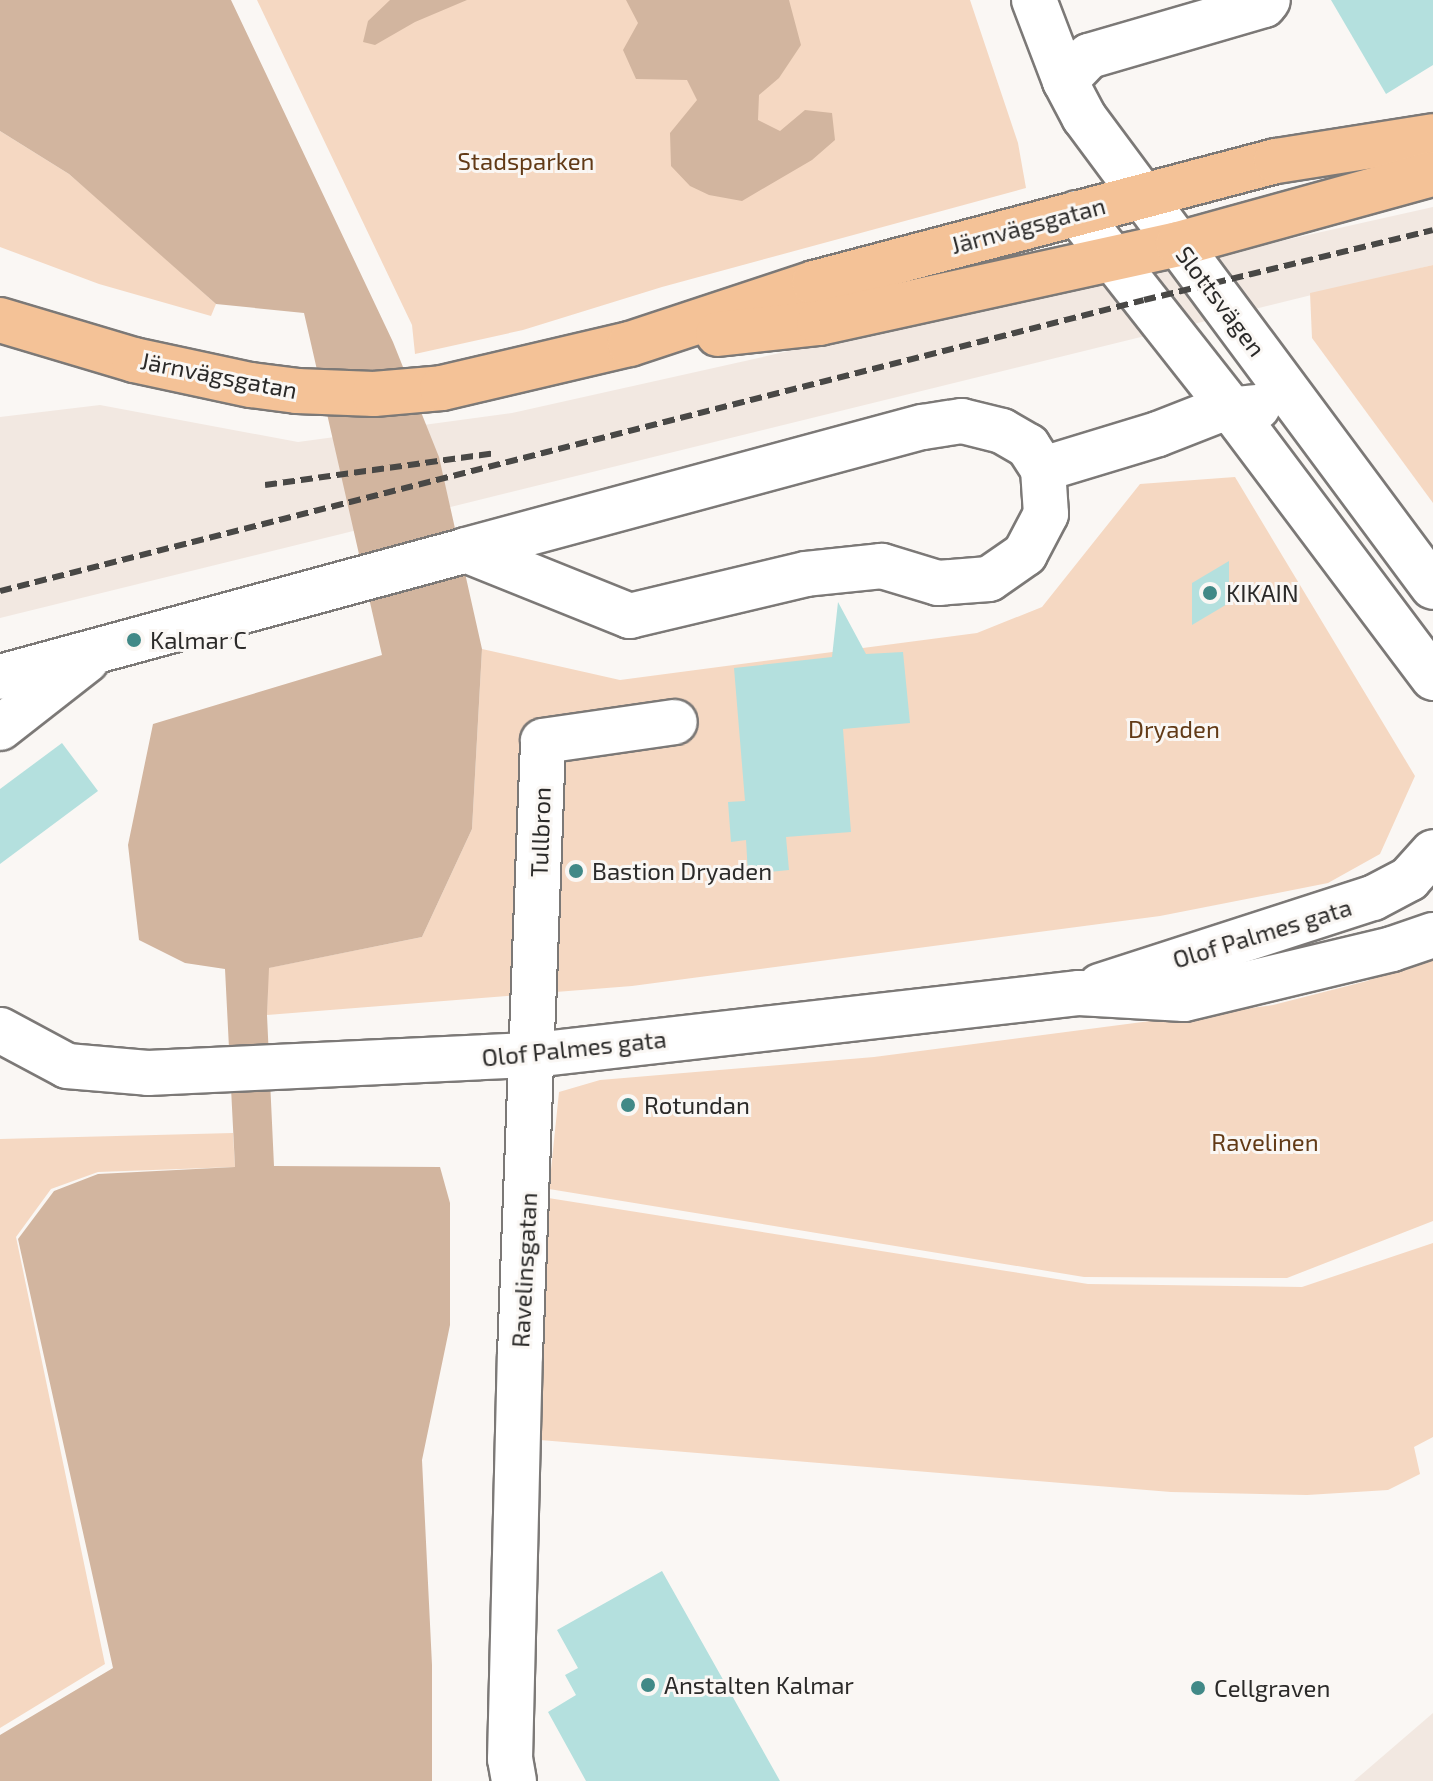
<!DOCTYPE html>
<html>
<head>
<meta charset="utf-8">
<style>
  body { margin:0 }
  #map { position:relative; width:1433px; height:1781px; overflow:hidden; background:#faf7f4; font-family:"Exo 2",sans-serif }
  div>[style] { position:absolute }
  .built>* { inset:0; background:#f2e8e1 }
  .green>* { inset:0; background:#f5d8c2 }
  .water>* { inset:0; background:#d2b59f }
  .building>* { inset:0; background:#b4e0de }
  .roads { filter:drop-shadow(2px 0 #7c7977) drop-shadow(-2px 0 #7c7977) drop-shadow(0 2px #7c7977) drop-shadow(0 -2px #7c7977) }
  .minor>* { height:44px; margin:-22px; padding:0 22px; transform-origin:22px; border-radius:22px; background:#fff }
  .major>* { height:44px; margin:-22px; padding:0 22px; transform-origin:22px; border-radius:22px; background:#f4c297 }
  .rail>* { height:6px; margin-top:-3px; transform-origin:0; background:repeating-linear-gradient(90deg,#494846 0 12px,transparent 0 18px) }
  .dots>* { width:22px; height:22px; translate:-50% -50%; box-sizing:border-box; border:4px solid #faf7f4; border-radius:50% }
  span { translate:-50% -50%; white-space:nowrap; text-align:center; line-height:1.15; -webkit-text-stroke:6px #faf7f4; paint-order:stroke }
  .park-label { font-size:24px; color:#623a16 }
  .street-label { font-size:24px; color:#2b2a29 }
  .poi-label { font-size:24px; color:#2b2a29 }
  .left { translate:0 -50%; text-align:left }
</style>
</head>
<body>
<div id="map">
  <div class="built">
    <div style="clip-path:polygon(1433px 207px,1433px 265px,0 618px,0 417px,100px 405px,298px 442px,512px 413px)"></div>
    <div style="clip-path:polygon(1433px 1713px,1433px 1781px,1354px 1781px)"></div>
  </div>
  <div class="green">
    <div style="clip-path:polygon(257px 0,970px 0,1018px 143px,1026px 188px,662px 287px,523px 330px,415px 354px,412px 325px)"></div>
    <div style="clip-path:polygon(0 131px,69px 174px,127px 224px,216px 304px,211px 316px,99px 284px,0 247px)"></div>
    <div style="clip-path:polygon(1433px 265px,1433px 503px,1312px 338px,1310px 293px)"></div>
    <div style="clip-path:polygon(1235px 477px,1415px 776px,1380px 854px,1328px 883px,1160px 916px,632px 986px,267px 1015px,268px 968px,422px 937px,472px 829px,482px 649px,620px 680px,977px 633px,1042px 607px,1140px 484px)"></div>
    <div style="clip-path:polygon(1433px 953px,1433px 1221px,1287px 1278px,1084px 1277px,549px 1189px,559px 1092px,600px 1080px,874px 1057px,1273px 1005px,1367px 981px)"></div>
    <div style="clip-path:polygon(233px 1133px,235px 1167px,98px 1172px,51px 1189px,16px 1237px,105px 1664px,0 1728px,0 1139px)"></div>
    <div style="clip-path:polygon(542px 1197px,1088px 1284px,1302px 1287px,1433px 1243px,1433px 1437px,1414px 1447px,1420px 1474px,1388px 1490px,1307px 1495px,1171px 1492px,540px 1440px)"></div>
  </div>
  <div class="water">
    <div style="clip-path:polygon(0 0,231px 0,393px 342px,439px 457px,482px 649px,472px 829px,422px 937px,269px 968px,267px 1015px,274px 1166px,440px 1167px,450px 1203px,450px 1325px,422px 1460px,432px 1665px,432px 1781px,0 1781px,0 1735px,113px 1668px,18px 1239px,54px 1191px,98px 1174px,235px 1167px,225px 969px,185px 963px,139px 940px,128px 845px,153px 724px,382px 655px,304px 313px,216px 304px,69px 174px,0 131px)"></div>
    <div style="clip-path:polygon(390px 0,467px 0,415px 22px,375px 45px,363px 42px,368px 21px)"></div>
    <div style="clip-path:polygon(626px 0,789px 0,801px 45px,779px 78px,759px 95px,758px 120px,780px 131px,805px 110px,832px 113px,835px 140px,812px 160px,742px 201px,709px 195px,690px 186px,671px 166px,670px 133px,697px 100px,687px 80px,636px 79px,623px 50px,638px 23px)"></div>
  </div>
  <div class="building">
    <div style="clip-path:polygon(1331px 0,1433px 0,1433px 65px,1386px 94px)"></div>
    <div style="clip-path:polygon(1229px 561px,1229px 603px,1192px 625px,1192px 583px)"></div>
    <div style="clip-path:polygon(838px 602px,866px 654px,903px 652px,910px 723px,843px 729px,851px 832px,786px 837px,789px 870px,748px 874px,746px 840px,731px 842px,728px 802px,745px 801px,734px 668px,832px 657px)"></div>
    <div style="clip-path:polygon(62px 743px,98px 791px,0 864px,0 789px)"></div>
    <div style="clip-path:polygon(662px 1571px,780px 1781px,586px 1781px,548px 1712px,576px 1695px,565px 1675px,578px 1668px,557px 1630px)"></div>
  </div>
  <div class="roads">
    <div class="minor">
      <div style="left:1034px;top:0;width:87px;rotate:69.1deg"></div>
      <div style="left:1065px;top:81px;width:41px;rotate:62.2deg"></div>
      <div style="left:1084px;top:117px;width:585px;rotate:53.4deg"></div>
      <div style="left:1065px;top:81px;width:35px;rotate:-46deg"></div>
      <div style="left:1089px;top:56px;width:182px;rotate:-16.2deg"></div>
      <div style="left:1264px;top:5px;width:6px;rotate:-51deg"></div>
      <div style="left:1077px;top:213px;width:251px;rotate:51.8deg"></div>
      <div style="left:1232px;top:410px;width:335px;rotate:53.1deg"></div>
      <div style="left:1043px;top:469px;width:120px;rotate:-16.9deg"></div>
      <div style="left:1158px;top:434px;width:63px;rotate:-21.3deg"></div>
      <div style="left:1217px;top:411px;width:41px;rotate:-5.6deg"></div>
      <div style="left:0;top:677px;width:483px;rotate:-15.2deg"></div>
      <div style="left:466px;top:550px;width:473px;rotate:-15.1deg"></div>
      <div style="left:923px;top:427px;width:39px;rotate:-9deg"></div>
      <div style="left:962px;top:421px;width:41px;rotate:14deg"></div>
      <div style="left:1002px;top:431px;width:30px;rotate:30deg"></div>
      <div style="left:1028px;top:446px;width:27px;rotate:57deg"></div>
      <div style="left:1043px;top:469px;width:45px;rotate:86.2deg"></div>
      <div style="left:1046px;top:514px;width:45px;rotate:117.7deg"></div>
      <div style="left:1025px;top:554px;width:44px;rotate:145.2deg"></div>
      <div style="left:989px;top:579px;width:51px;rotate:175.5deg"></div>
      <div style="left:938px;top:583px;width:59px;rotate:-163.1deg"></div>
      <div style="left:882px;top:566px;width:76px;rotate:174deg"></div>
      <div style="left:806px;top:574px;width:181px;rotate:166.6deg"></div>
      <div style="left:630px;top:616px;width:177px;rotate:-158.1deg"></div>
      <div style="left:0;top:728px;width:110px;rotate:-38deg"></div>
      <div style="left:1100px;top:986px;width:287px;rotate:-17.9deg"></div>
      <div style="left:1373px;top:898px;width:41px;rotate:-27.8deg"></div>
      <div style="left:1409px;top:879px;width:36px;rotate:-48deg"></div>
      <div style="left:0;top:1030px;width:76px;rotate:28.2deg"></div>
      <div style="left:67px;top:1066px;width:81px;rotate:4.9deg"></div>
      <div style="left:148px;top:1073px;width:386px;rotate:-2.7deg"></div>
      <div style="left:534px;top:1055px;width:549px;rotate:-6.49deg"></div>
      <div style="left:1079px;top:993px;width:105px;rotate:3.3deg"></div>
      <div style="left:1184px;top:999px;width:214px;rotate:-13.5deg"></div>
      <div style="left:1392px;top:949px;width:43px;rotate:-18.9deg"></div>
      <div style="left:514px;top:1781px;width:22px;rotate:-100deg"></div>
      <div style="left:510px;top:1759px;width:404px;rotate:-88.6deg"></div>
      <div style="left:520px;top:1355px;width:614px;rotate:-87.85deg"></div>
      <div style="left:543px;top:741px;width:133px;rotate:-8.2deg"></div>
    </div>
    <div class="major">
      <div style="left:0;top:320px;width:140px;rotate:16.6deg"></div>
      <div style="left:134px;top:360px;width:120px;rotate:12.1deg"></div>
      <div style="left:251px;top:385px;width:46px;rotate:7.4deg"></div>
      <div style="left:297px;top:391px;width:77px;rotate:2.2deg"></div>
      <div style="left:374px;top:394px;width:68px;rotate:-5deg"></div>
      <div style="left:442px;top:388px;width:193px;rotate:-13.2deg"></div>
      <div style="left:630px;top:344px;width:194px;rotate:-18.3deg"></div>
      <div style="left:814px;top:283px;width:478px;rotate:-14.8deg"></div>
      <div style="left:1276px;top:161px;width:159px;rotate:-9deg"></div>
      <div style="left:718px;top:334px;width:102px;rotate:-6.2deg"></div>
      <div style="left:819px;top:323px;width:368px;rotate:-12.4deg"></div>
      <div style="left:1178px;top:244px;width:264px;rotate:-15.4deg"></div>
    </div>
  </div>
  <div class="rail">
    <div style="left:265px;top:485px;width:233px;rotate:-7.9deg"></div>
    <div style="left:0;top:591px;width:1180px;rotate:-14.27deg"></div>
    <div style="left:1144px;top:300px;width:297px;rotate:-13.6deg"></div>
  </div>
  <div class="dots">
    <div style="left:1210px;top:593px;background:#418987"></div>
    <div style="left:134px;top:640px;background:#418987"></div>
    <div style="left:576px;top:871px;background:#418987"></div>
    <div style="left:628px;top:1105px;background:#418987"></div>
    <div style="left:648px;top:1685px;background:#418987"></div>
    <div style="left:1198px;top:1688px;background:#418987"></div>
  </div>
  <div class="park-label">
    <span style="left:526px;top:161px">Stadsparken</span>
    <span style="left:1174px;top:729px">Dryaden</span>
    <span style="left:1265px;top:1142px">Ravelinen</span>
  </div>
  <div class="street-label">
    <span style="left:1028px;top:225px;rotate:-15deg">Järnvägsgatan</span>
    <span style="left:1221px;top:301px;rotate:53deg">Slottsvägen</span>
    <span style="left:219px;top:375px;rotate:11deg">Järnvägsgatan</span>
    <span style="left:540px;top:832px;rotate:-88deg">Tullbron</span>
    <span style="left:1262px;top:933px;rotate:-17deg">Olof Palmes gata</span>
    <span style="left:574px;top:1048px;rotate:-6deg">Olof Palmes gata</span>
    <span style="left:524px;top:1270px;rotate:-87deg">Ravelinsgatan</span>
  </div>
  <div class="poi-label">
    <span class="left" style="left:1226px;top:593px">KIKAIN</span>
    <span class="left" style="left:150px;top:640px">Kalmar C</span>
    <span class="left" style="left:592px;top:871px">Bastion Dryaden</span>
    <span class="left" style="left:644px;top:1105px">Rotundan</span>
    <span class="left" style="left:664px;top:1685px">Anstalten Kalmar</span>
    <span class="left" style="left:1214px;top:1688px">Cellgraven</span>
  </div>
</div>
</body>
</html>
